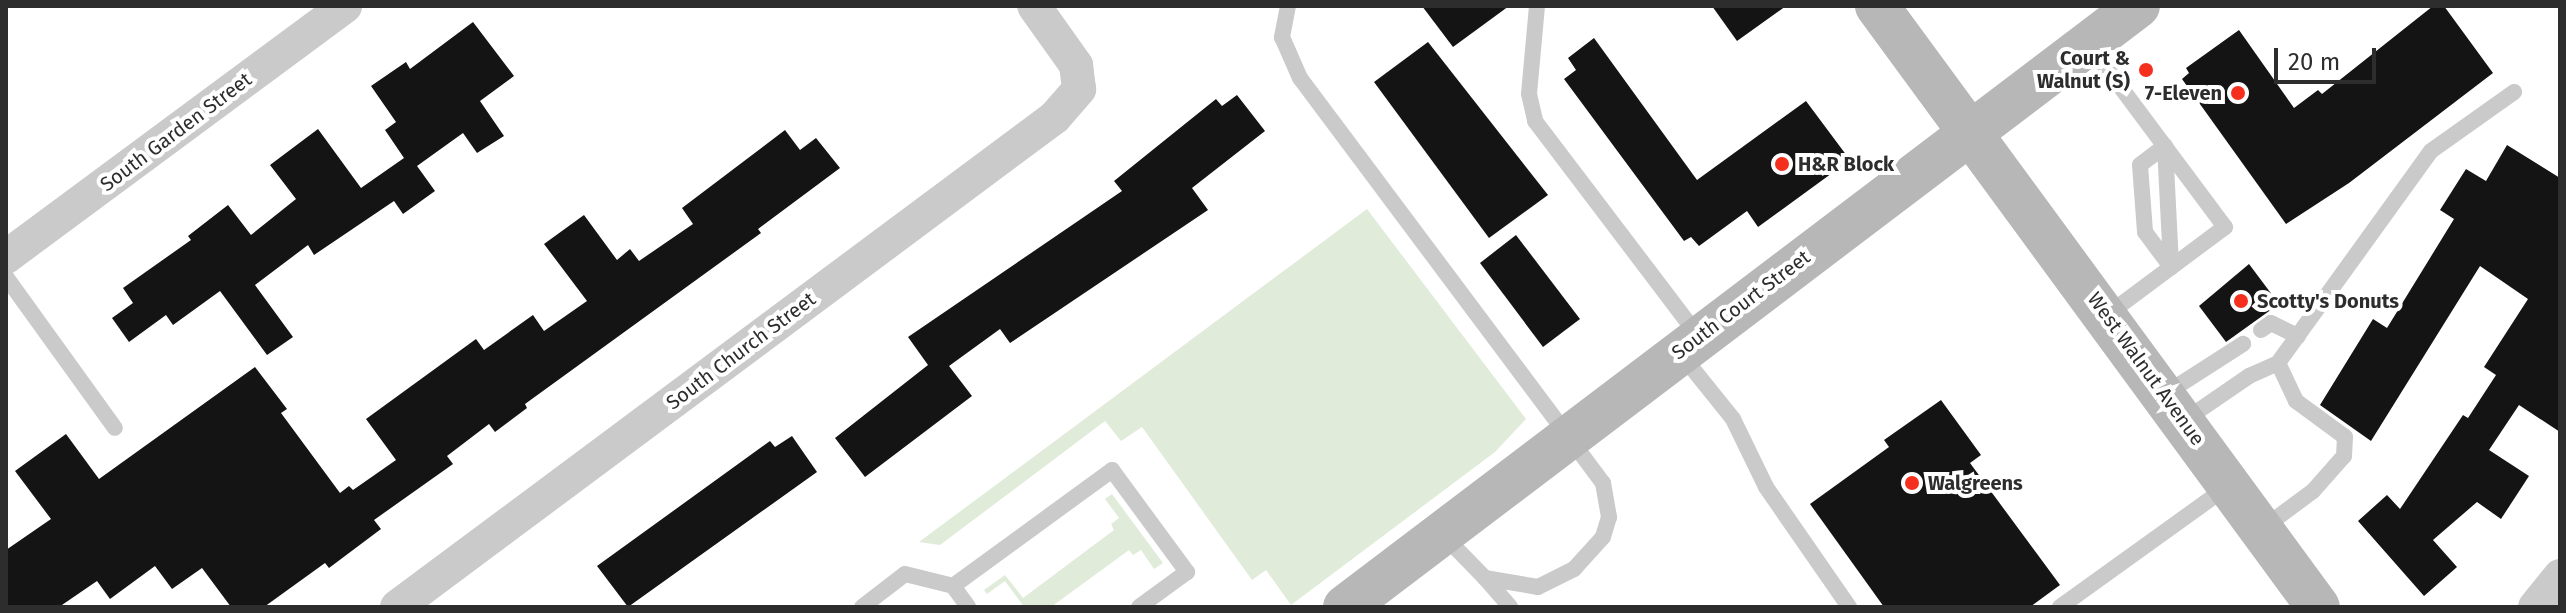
<!DOCTYPE html>
<html>
<head>
<meta charset="utf-8">
<style>
  body { margin:0 }
  #map { position:relative; width:2566px; height:613px; overflow:hidden; background:#fff; font-family:"Fira Sans",sans-serif }
  div>[style] { position:absolute }
  .green>* { inset:0; background:#e0ecd9 }
  .building>* { inset:0; background:#141414 }
  .lane>* { height:16px; margin:-8px; padding:0 8px; transform-origin:8px; border-radius:8px; background:#cacaca }
  .street>* { height:34px; margin:-17px; padding:0 17px; transform-origin:17px; border-radius:17px; background:#cacaca }
  .secondary>* { height:44px; margin:-22px; padding:0 22px; transform-origin:22px; border-radius:22px; background:#b7b7b7 }
  .dots>* { width:22px; height:22px; translate:-50% -50%; box-sizing:border-box; border:4px solid #fff; border-radius:50% }
  span { translate:-50% -50%; white-space:nowrap; text-align:center; line-height:1.15; -webkit-text-stroke:8px #fff; paint-order:stroke }
  .poi-label { font-size:20px; color:#2d2d2d; font-weight:700 }
  .right { translate:-100% -50%; text-align:right }
  .left { translate:0 -50%; text-align:left }
  .street-label { font-size:20px; color:#2d2d2d }
  .frame { position:absolute; inset:0; border:8px solid #2d2d2d; pointer-events:none }
  .scale { position:absolute; left:2274px; top:48px; width:102px; height:36px; box-sizing:border-box; border:4px solid #2d2d2d; border-top:0; padding-left:10px; font-size:24px; line-height:28px; white-space:nowrap; color:#2d2d2d; -webkit-text-stroke:6px #fff; paint-order:stroke }
</style>
</head>
<body>
<div id="map">
  <div class="green">
    <div style="clip-path:polygon(1367px 209px,1526px 419px,1495px 452px,1291px 605px,1266px 570px,1252px 580px,1142px 427px,1121px 441px,1105px 421px,940px 545px,919px 542px)"></div>
    <div style="clip-path:polygon(1112px 494px,1163px 563px,1154px 569px,1141px 550px,1133px 555px,1129px 550px,1051px 607px,1024px 607px,1005px 581px,987px 594px,984px 590px,1005px 575px,1023px 598px,1114px 530px,1111px 524px,1119px 518px,1105px 499px)"></div>
  </div>
  <div class="building">
    <div style="clip-path:polygon(1422px 6px,1509px 6px,1453px 47px)"></div>
    <div style="clip-path:polygon(1712px 6px,1786px 6px,1737px 41px)"></div>
    <div style="clip-path:polygon(2433px 6px,2444px 6px,2493px 73px,2349px 183px,2286px 224px,2182px 79px,2189px 73px,2186px 68px,2239px 30px,2294px 108px,2318px 90px,2322px 94px)"></div>
    <div style="clip-path:polygon(473px 22px,514px 76px,480px 101px,504px 136px,477px 153px,463px 133px,417px 166px,435px 191px,403px 214px,394px 201px,314px 255px,308px 245px,255px 285px,293px 337px,267px 355px,220px 291px,173px 325px,166px 315px,129px 342px,112px 318px,133px 303px,123px 288px,191px 240px,188px 236px,228px 205px,251px 235px,296px 199px,270px 165px,318px 129px,361px 188px,404px 158px,385px 130px,396px 122px,371px 86px,406px 62px,410px 69px)"></div>
    <div style="clip-path:polygon(1594px 38px,1697px 180px,1806px 101px,1850px 160px,1758px 227px,1747px 211px,1699px 246px,1691px 237px,1684px 241px,1564px 79px,1576px 70px,1568px 58px)"></div>
    <div style="clip-path:polygon(1428px 42px,1548px 195px,1489px 238px,1374px 82px)"></div>
    <div style="clip-path:polygon(1237px 95px,1265px 131px,1192px 188px,1208px 210px,1010px 343px,1000px 329px,949px 366px,972px 396px,865px 477px,835px 438px,928px 365px,908px 337px,1122px 191px,1114px 181px,1216px 99px,1222px 106px)"></div>
    <div style="clip-path:polygon(785px 130px,800px 150px,816px 138px,840px 168px,758px 229px,761px 233px,525px 404px,527px 408px,495px 432px,489px 424px,447px 456px,453px 464px,374px 520px,381px 529px,329px 568px,325px 563px,264px 607px,231px 607px,202px 568px,172px 589px,155px 566px,110px 599px,97px 581px,59px 607px,6px 607px,6px 550px,51px 519px,15px 471px,66px 434px,99px 479px,255px 367px,287px 409px,281px 413px,340px 493px,349px 486px,353px 490px,396px 460px,366px 419px,476px 339px,484px 350px,533px 315px,544px 331px,587px 301px,544px 244px,584px 215px,617px 260px,630px 249px,639px 261px,693px 224px,682px 208px)"></div>
    <div style="clip-path:polygon(2507px 145px,2560px 178px,2560px 432px,2519px 405px,2489px 450px,2529px 476px,2501px 519px,2477px 502px,2433px 540px,2457px 567px,2424px 596px,2358px 521px,2387px 495px,2400px 509px,2463px 415px,2468px 418px,2496px 375px,2484px 367px,2528px 299px,2480px 266px,2371px 441px,2320px 405px,2373px 319px,2387px 328px,2454px 219px,2440px 210px,2466px 169px,2486px 181px)"></div>
    <div style="clip-path:polygon(1516px 235px,1580px 319px,1543px 347px,1480px 263px)"></div>
    <div style="clip-path:polygon(2249px 264px,2279px 304px,2226px 342px,2199px 306px)"></div>
    <div style="clip-path:polygon(1941px 400px,1981px 455px,1970px 463px,2060px 585px,2030px 607px,1884px 607px,1810px 504px,1889px 447px,1884px 440px)"></div>
    <div style="clip-path:polygon(792px 436px,817px 472px,628px 607px,597px 566px,770px 441px,775px 447px)"></div>
  </div>
  <div class="lane">
    <div style="left:1288px;top:6px;width:32px;rotate:101deg"></div>
    <div style="left:1282px;top:37px;width:45px;rotate:66.3deg"></div>
    <div style="left:1300px;top:78px;width:506px;rotate:53.2deg"></div>
    <div style="left:1603px;top:483px;width:35px;rotate:80deg"></div>
    <div style="left:1609px;top:517px;width:21px;rotate:107deg"></div>
    <div style="left:1603px;top:537px;width:43px;rotate:132.2deg"></div>
    <div style="left:1574px;top:569px;width:40px;rotate:153.4deg"></div>
    <div style="left:1538px;top:587px;width:54px;rotate:-170.4deg"></div>
    <div style="left:1485px;top:578px;width:59px;rotate:-134.3deg"></div>
    <div style="left:1537px;top:6px;width:88px;rotate:95.2deg"></div>
    <div style="left:1529px;top:94px;width:28px;rotate:77deg"></div>
    <div style="left:1535px;top:121px;width:270px;rotate:52.8deg"></div>
    <div style="left:2090px;top:46px;width:226px;rotate:53.3deg"></div>
    <div style="left:2225px;top:227px;width:147px;rotate:143.3deg"></div>
    <div style="left:2165px;top:146px;width:31px;rotate:143deg"></div>
    <div style="left:2140px;top:165px;width:67px;rotate:85.7deg"></div>
    <div style="left:2145px;top:232px;width:44px;rotate:53.4deg"></div>
    <div style="left:2165px;top:146px;width:119px;rotate:87.1deg"></div>
    <div style="left:6px;top:277px;width:186px;rotate:54.2deg"></div>
    <div style="left:2261px;top:330px;width:12px;rotate:-35deg"></div>
    <div style="left:2271px;top:323px;width:30px;rotate:26deg"></div>
    <div style="left:1680px;top:353px;width:85px;rotate:51.2deg"></div>
    <div style="left:1733px;top:419px;width:76px;rotate:64.1deg"></div>
    <div style="left:1766px;top:487px;width:146px;rotate:55.3deg"></div>
    <div style="left:2165px;top:394px;width:93px;rotate:-32.7deg"></div>
    <div style="left:2185px;top:420px;width:78px;rotate:-34.5deg"></div>
    <div style="left:2249px;top:376px;width:32px;rotate:-24deg"></div>
    <div style="left:2278px;top:363px;width:261px;rotate:-54.2deg"></div>
    <div style="left:2431px;top:151px;width:102px;rotate:-35.4deg"></div>
    <div style="left:2263px;top:528px;width:62px;rotate:-36.5deg"></div>
    <div style="left:2313px;top:491px;width:47px;rotate:-48.5deg"></div>
    <div style="left:2344px;top:456px;width:19px;rotate:-87deg"></div>
    <div style="left:2345px;top:437px;width:61px;rotate:-143.7deg"></div>
    <div style="left:2296px;top:401px;width:42px;rotate:-115.3deg"></div>
    <div style="left:1486px;top:579px;width:37px;rotate:49deg"></div>
    <div style="left:953px;top:586px;width:197px;rotate:-36.1deg"></div>
    <div style="left:1112px;top:470px;width:127px;rotate:53.7deg"></div>
    <div style="left:1187px;top:572px;width:59px;rotate:143.9deg"></div>
    <div style="left:862px;top:607px;width:54px;rotate:-37.5deg"></div>
    <div style="left:905px;top:574px;width:49px;rotate:14deg"></div>
    <div style="left:953px;top:586px;width:26px;rotate:54deg"></div>
    <div style="left:2060px;top:607px;width:206px;rotate:-35.7deg"></div>
  </div>
  <div class="street">
    <div style="left:6px;top:257px;width:422px;rotate:-36.5deg"></div>
    <div style="left:397px;top:607px;width:820px;rotate:-36.67deg"></div>
    <div style="left:1055px;top:117px;width:37px;rotate:-49deg"></div>
    <div style="left:1079px;top:89px;width:24px;rotate:-97deg"></div>
    <div style="left:1076px;top:65px;width:72px;rotate:-125.4deg"></div>
    <div style="left:2535px;top:607px;width:40px;rotate:-51deg"></div>
  </div>
  <div class="secondary">
    <div style="left:1877px;top:6px;width:745px;rotate:53.73deg"></div>
    <div style="left:1345px;top:607px;width:995px;rotate:-37.16deg"></div>
  </div>
  <div class="dots">
    <div style="left:2146px;top:70px;background:#f42f1e"></div>
    <div style="left:2238px;top:93px;background:#f42f1e"></div>
    <div style="left:1782px;top:164px;background:#f42f1e"></div>
    <div style="left:2241px;top:301px;background:#f42f1e"></div>
    <div style="left:1912px;top:483px;background:#f42f1e"></div>
  </div>
  <div class="poi-label">
    <span class="right" style="left:2130px;top:70px">Court &amp;<br>Walnut (S)</span>
    <span class="right" style="left:2222px;top:93px">7-Eleven</span>
    <span class="left" style="left:1798px;top:164px">H&amp;R Block</span>
    <span class="left" style="left:2257px;top:301px">Scotty's Donuts</span>
    <span class="left" style="left:1928px;top:483px">Walgreens</span>
  </div>
  <div class="street-label">
    <span style="left:176px;top:132px;rotate:-37deg">South Garden Street</span>
    <span style="left:1741px;top:305px;rotate:-37deg">South Court Street</span>
    <span style="left:741px;top:351px;rotate:-37deg">South Church Street</span>
    <span style="left:2146px;top:369px;rotate:54deg">West Walnut Avenue</span>
  </div>
  <div class="frame"></div>
  <div class="scale">20 m</div>
</div>
</body>
</html>
